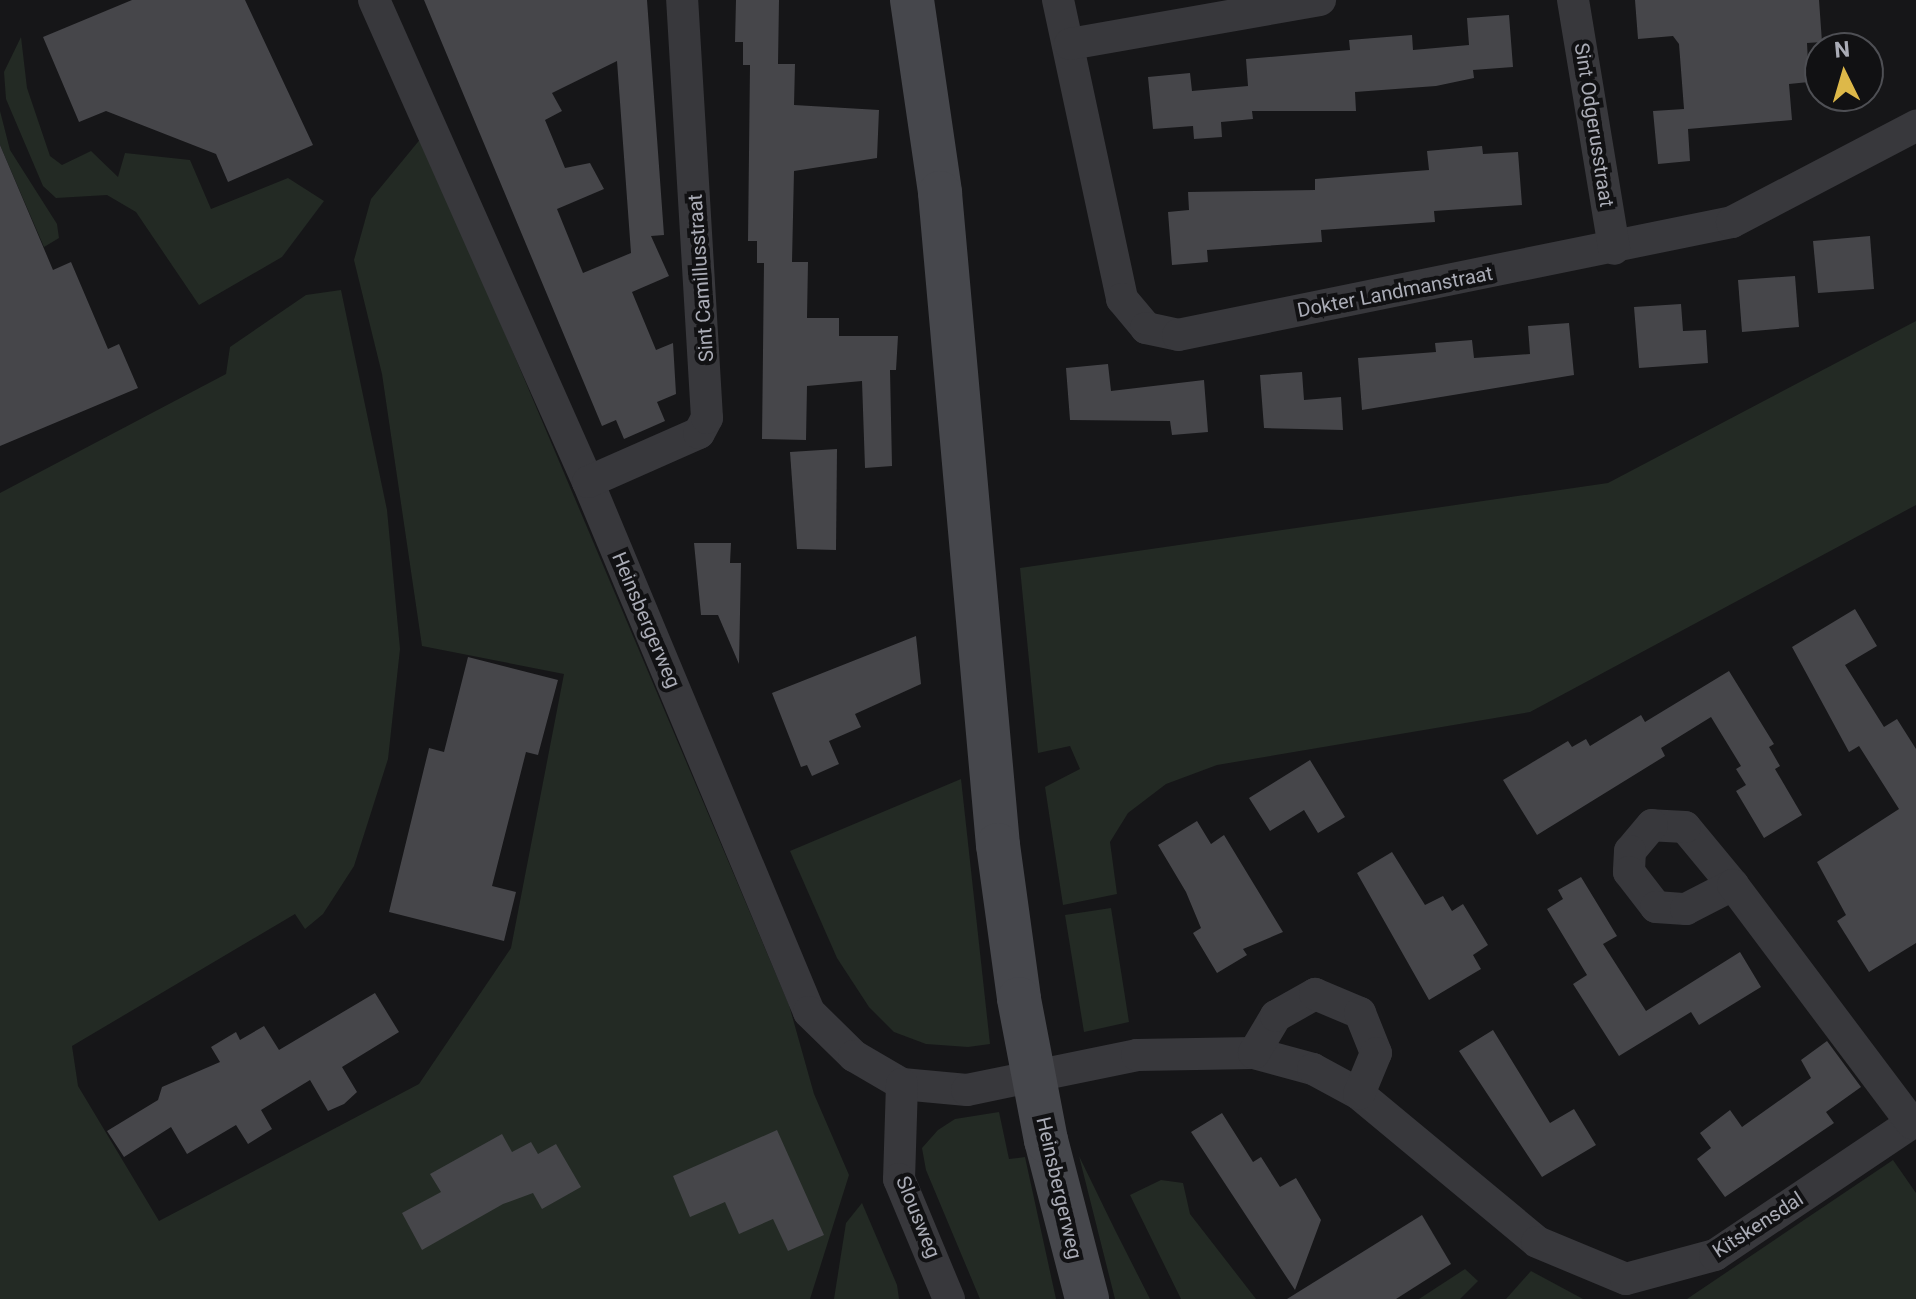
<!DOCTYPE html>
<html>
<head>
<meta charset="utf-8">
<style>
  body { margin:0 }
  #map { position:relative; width:1916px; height:1299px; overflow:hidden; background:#161618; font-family:Roboto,sans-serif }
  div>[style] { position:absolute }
  .green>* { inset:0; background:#232a24 }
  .building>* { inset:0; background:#46464a }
  .street>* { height:32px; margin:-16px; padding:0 16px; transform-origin:16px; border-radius:16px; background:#38383c }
  .secondary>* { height:44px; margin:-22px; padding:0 22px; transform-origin:22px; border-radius:22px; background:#46474c }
  .secondary-bridge>* { height:44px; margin:-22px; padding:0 22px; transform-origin:22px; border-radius:22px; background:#46474c }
  span { translate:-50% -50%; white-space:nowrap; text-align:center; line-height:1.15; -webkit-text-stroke:8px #111113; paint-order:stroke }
  .street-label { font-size:20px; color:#aaacb6 }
  .north { position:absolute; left:1804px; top:32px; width:80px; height:80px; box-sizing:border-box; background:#111113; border:2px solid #4e4f54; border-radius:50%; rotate:355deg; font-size:22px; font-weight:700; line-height:32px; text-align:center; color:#aaacb6 }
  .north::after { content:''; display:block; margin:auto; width:28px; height:36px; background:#ddb849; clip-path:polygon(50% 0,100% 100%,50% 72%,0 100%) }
</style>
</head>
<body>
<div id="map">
  <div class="green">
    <div style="clip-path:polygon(21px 37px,27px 88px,50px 156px,62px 165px,91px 151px,118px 177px,125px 153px,190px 160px,211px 209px,288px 178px,324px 201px,282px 257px,199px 305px,136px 212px,107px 195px,56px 198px,43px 186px,6px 99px,4px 72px)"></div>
    <div style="clip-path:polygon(0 111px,10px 150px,57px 224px,59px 238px,44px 247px,0 145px)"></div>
    <div style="clip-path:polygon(422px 137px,789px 1005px,814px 1094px,849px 1175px,810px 1299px,0 1299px,0 493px,226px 374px,230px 347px,306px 295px,341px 290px,387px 510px,400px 649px,388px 759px,354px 866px,323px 914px,305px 929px,295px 914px,72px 1046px,78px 1086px,159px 1221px,419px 1084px,511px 948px,564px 674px,422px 646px,382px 374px,354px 260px,371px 199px)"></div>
    <div style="clip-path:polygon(1916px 321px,1916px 505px,1530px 712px,1217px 765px,1166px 784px,1128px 813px,1110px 842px,1117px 894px,1063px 905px,1045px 787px,1080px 769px,1070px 746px,1038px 753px,1020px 568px,1608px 483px)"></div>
    <div style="clip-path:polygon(961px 779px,990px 1044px,968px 1047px,926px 1044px,894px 1032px,869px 1007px,837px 958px,790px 851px)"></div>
    <div style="clip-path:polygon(1111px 908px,1129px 1022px,1084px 1032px,1065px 915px)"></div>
    <div style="clip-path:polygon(999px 1112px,1009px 1159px,1025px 1157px,1056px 1299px,980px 1299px,926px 1170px,922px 1148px,938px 1130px,955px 1119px)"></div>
    <div style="clip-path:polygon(1079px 1156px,1115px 1230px,1150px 1299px,1115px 1299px)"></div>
    <div style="clip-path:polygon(1893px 1160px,1916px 1193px,1916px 1299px,1687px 1299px)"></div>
    <div style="clip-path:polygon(1161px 1180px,1183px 1183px,1190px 1214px,1256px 1299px,1181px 1299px,1130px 1195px)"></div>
    <div style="clip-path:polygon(862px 1203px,897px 1285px,899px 1299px,834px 1299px,846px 1223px)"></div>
    <div style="clip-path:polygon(1465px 1269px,1478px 1281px,1460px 1299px,1419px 1299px)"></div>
    <div style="clip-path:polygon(1531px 1271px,1583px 1299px,1506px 1299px)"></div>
  </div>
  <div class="building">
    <div style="clip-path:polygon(132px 0,245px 0,313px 145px,228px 182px,216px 154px,106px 111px,79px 122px,43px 37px)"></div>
    <div style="clip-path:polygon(evenodd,424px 0,647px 0,664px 235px,651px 236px,669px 276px,632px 292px,656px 350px,673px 343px,676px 394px,657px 402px,665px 421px,624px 439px,616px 420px,602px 426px,424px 0,617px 61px,631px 253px,583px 273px,557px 209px,604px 189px,590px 163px,565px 168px,545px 120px,562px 111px,552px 93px,617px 61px)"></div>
    <div style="clip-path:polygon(736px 0,779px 0,778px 64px,795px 64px,794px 105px,879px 110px,877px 158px,794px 171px,792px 262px,808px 262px,807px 318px,839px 318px,839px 336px,898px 336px,896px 370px,890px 370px,892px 466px,865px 468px,862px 381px,807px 386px,806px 440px,762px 439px,764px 263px,757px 263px,757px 241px,748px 241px,750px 65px,743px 65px,743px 42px,735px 42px)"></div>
    <div style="clip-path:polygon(1635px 0,1819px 0,1822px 42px,1807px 43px,1809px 82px,1789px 84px,1792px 120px,1688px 129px,1690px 161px,1658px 164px,1653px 111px,1684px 109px,1679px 44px,1673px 36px,1638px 39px)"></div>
    <div style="clip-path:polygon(1509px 15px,1513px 67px,1473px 70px,1474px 78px,1436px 86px,1355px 92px,1356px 111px,1252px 111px,1253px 119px,1221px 122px,1222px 137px,1194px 139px,1193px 126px,1153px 129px,1148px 77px,1190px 73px,1192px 91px,1248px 86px,1246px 59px,1350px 50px,1349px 40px,1412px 35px,1413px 50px,1469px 45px,1467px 18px)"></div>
    <div style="clip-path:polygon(0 145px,53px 270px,71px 262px,108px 349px,119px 344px,138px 388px,0 446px)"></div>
    <div style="clip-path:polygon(1482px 146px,1483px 154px,1518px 152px,1522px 205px,1434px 211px,1435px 222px,1321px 230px,1322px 242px,1207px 250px,1208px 262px,1172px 265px,1168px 212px,1189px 210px,1188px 192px,1315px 190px,1315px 179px,1429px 170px,1427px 151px)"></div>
    <div style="clip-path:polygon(1870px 236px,1874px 289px,1818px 293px,1813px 241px)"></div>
    <div style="clip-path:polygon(1795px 276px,1799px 327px,1742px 332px,1738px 280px)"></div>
    <div style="clip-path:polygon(1681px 304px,1683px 331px,1706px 330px,1708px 363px,1639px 368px,1634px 307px)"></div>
    <div style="clip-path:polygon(1569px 323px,1574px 375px,1362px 410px,1358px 358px,1436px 352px,1435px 343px,1472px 340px,1474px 358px,1530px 354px,1528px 326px)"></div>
    <div style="clip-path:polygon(1108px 364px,1111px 391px,1204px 380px,1208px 432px,1172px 435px,1170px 421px,1070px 420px,1066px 368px)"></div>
    <div style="clip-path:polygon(1302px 372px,1304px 400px,1341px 397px,1343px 430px,1264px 428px,1260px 375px)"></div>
    <div style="clip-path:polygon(837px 449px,836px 550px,797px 549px,790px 452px)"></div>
    <div style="clip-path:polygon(694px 543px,731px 543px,730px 563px,741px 563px,739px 664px,718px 615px,701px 615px)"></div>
    <div style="clip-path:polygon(1855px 609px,1877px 646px,1845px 665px,1884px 727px,1897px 719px,1916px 749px,1916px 943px,1869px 972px,1837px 921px,1846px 915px,1817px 862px,1899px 809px,1859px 746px,1849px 752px,1792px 647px)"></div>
    <div style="clip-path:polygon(916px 636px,921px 684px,855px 714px,861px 727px,829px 741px,839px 764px,812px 776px,807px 765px,801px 767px,772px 693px)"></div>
    <div style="clip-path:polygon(468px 657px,558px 680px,538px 755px,526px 752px,492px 886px,516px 892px,504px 941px,389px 912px,429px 748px,444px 752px)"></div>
    <div style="clip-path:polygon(1729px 671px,1774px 744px,1769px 747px,1780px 766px,1775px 769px,1802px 815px,1764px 838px,1736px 791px,1746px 785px,1736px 769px,1741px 766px,1711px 717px,1661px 748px,1665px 756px,1537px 835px,1503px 780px,1568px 741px,1572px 747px,1586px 739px,1590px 746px,1641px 715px,1645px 722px)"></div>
    <div style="clip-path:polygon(1310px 760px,1345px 817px,1318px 833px,1304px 810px,1270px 831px,1249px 798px)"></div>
    <div style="clip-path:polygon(1197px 821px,1211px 844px,1224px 835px,1283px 932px,1243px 949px,1247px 955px,1217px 973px,1193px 933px,1201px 928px,1186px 892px,1158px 845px)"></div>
    <div style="clip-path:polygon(1392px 852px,1425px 905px,1443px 896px,1452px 911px,1463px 904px,1488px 945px,1473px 955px,1481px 969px,1429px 1000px,1357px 873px)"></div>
    <div style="clip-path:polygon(1581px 877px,1617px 936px,1603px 944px,1646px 1011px,1740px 952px,1761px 987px,1699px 1025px,1691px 1012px,1619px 1056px,1573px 984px,1587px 975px,1547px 909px,1563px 899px,1558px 890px)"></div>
    <div style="clip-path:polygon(375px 993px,399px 1032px,342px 1067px,357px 1092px,344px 1104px,328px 1111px,310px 1080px,261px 1110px,272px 1129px,248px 1144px,236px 1125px,187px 1154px,171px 1127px,124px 1157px,107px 1131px,158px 1100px,162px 1087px,220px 1062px,211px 1047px,236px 1032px,240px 1040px,264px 1026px,279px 1050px)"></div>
    <div style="clip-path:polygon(1493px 1030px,1550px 1123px,1574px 1109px,1596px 1145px,1542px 1177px,1459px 1051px)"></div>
    <div style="clip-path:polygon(1827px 1041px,1861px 1087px,1826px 1112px,1834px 1123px,1725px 1197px,1697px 1159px,1711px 1148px,1700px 1133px,1730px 1110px,1742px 1127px,1811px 1078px,1801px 1060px)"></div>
    <div style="clip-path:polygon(1222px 1113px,1253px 1162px,1261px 1157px,1280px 1187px,1296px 1178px,1321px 1220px,1295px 1290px,1191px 1132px)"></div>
    <div style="clip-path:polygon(777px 1130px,824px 1235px,788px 1251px,773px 1219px,739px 1234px,725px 1202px,690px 1217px,673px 1176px)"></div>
    <div style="clip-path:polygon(502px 1134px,512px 1152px,531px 1142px,538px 1154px,556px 1144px,581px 1187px,542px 1209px,533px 1193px,503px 1204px,422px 1250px,402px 1213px,441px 1192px,430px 1174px)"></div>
    <div style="clip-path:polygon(1422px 1215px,1451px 1264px,1396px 1299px,1287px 1299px)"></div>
  </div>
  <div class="street">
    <div style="left:374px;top:0;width:527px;rotate:66.06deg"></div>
    <div style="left:588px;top:482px;width:574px;rotate:67.36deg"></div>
    <div style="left:809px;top:1012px;width:63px;rotate:44.4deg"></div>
    <div style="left:854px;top:1056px;width:56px;rotate:30.3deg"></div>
    <div style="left:902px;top:1084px;width:65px;rotate:5.3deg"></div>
    <div style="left:967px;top:1090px;width:174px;rotate:-11.6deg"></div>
    <div style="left:1137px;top:1055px;width:117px;rotate:-1deg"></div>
    <div style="left:1254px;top:1053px;width:61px;rotate:15.2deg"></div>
    <div style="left:1313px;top:1069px;width:52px;rotate:28.5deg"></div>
    <div style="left:1359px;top:1094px;width:231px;rotate:39.7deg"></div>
    <div style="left:1537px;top:1242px;width:96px;rotate:22.6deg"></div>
    <div style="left:1626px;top:1279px;width:92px;rotate:-15.1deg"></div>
    <div style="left:1715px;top:1255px;width:242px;rotate:-33.9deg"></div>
    <div style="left:1058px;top:0;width:306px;rotate:77.9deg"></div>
    <div style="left:1122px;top:299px;width:38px;rotate:50deg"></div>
    <div style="left:1146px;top:328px;width:33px;rotate:12deg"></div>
    <div style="left:1178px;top:335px;width:565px;rotate:-11.53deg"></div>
    <div style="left:1732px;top:222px;width:208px;rotate:-27.6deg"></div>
    <div style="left:1573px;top:0;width:252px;rotate:80.6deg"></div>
    <div style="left:1070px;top:44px;width:254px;rotate:-10deg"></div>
    <div style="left:588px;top:482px;width:121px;rotate:-23.8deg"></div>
    <div style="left:699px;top:433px;width:17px;rotate:-62deg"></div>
    <div style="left:707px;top:418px;width:419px;rotate:-93.4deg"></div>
    <div style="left:1733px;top:885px;width:75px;rotate:-129.6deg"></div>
    <div style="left:1685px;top:827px;width:33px;rotate:-177deg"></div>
    <div style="left:1652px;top:825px;width:34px;rotate:130deg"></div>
    <div style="left:1630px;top:851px;width:21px;rotate:93deg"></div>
    <div style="left:1629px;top:872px;width:44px;rotate:52.4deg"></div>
    <div style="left:1656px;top:907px;width:30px;rotate:4deg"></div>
    <div style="left:1686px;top:909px;width:53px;rotate:-27.1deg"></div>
    <div style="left:1733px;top:885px;width:298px;rotate:53.1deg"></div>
    <div style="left:1254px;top:1053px;width:43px;rotate:-59.3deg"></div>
    <div style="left:1276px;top:1016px;width:45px;rotate:-29.4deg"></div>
    <div style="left:1315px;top:994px;width:49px;rotate:22.9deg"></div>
    <div style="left:1360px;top:1013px;width:43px;rotate:68.2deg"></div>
    <div style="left:1376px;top:1053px;width:44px;rotate:112.5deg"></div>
    <div style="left:902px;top:1084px;width:95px;rotate:91.8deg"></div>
    <div style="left:899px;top:1179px;width:130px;rotate:67.4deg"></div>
  </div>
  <div class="secondary">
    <div style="left:912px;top:0;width:195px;rotate:81.7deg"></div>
    <div style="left:940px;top:193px;width:655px;rotate:84.92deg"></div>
    <div style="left:998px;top:845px;width:155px;rotate:82.2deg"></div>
    <div style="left:1046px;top:1140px;width:164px;rotate:75.5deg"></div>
  </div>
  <div class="secondary-bridge">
    <div style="left:1019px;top:999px;width:144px;rotate:79.2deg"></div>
  </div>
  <div class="street-label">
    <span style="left:1594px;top:125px;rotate:81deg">Sint Odgerusstraat</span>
    <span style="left:701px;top:278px;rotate:-94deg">Sint Camillusstraat</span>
    <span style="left:1395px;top:292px;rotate:-11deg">Dokter Landmanstraat</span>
    <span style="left:646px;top:620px;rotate:67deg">Heinsbergerweg</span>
    <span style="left:1059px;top:1188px;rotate:77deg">Heinsbergerweg</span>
    <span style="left:918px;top:1217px;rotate:68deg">Slousweg</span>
    <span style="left:1758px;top:1225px;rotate:-33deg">Kitskensdal</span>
  </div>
  <div class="north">N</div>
</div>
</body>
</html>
